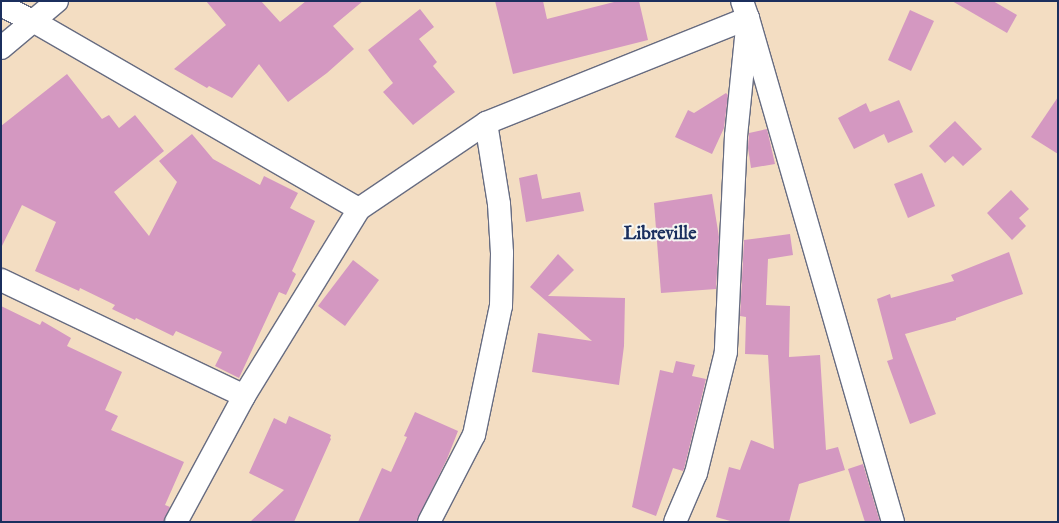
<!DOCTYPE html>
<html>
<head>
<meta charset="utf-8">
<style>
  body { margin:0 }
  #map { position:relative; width:1059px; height:523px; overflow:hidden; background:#f3ddc2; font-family:"IM FELL English",serif }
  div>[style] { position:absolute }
  .building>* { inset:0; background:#d498c1 }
  .roads { filter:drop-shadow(1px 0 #676c81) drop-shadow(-1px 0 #676c81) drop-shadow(0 1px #676c81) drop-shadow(0 -1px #676c81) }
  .minor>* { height:22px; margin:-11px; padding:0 11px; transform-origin:11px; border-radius:11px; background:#fff }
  span { translate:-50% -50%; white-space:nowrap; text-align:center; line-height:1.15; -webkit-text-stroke:4px #f6f6f2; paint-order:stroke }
  .quarter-label { font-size:18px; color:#1b2f5e; font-weight:700 }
  .frame { position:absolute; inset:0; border:2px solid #1b2f5e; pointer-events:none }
</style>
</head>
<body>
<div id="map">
  <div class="building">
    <div style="clip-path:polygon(206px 1px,261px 1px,280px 22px,306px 1px,363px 1px,333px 26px,354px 49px,327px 73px,288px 102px,259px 64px,232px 98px,209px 86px,207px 88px,174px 69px,226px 25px)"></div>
    <div style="clip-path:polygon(495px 1px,543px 1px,547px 19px,618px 1px,639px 1px,648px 40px,513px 74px)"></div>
    <div style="clip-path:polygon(952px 1px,993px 1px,1017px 15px,1007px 33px)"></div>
    <div style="clip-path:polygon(420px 9px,434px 27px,419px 39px,437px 62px,433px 66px,455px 92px,413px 125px,383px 92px,393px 83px,368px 50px)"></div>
    <div style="clip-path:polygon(910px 10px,934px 21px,911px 71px,888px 60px)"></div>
    <div style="clip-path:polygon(67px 74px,102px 119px,109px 115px,119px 128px,135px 115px,164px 151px,114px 192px,149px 236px,177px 182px,159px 161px,192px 134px,213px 159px,260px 185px,264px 176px,298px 193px,290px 208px,315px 221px,292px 271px,296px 274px,286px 295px,279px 292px,239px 378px,215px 366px,222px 352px,176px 331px,173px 336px,136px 318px,135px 320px,112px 309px,115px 305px,80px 288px,79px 291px,35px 271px,56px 222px,22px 205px,1px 248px,1px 126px)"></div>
    <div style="clip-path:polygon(726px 93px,728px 95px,724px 128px,712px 154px,675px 137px,688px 110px,694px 113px)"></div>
    <div style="clip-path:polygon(1058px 97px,1058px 154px,1031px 137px)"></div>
    <div style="clip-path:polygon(899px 100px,913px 132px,888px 143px,884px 134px,854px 149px,838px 118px,866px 103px,870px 112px)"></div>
    <div style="clip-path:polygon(955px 121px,982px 149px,963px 166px,953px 156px,945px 163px,929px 146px)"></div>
    <div style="clip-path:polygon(767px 129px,775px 164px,751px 168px,748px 148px,749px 133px)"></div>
    <div style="clip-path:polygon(922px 173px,935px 206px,908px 218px,894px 184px)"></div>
    <div style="clip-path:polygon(537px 174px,542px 199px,580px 192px,584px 211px,526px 222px,519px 178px)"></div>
    <div style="clip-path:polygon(1011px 190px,1029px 209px,1019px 218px,1026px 226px,1012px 240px,987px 213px)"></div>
    <div style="clip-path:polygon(712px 194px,719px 237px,716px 289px,661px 293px,654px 203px)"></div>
    <div style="clip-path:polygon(790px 234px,793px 255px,768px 259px,766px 305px,790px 306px,789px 357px,820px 355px,826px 450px,838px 447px,845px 470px,799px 484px,789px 522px,734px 522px,716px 517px,729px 467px,740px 470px,751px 440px,774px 449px,768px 355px,745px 354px,746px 317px,740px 316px,744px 240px)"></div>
    <div style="clip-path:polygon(1009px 252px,1023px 294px,956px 318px,956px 320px,905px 334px,936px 414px,910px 424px,887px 361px,893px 359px,877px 299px,890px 294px,891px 298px,954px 281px,951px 275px)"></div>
    <div style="clip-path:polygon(558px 254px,574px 270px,548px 296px,625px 298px,624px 346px,619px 385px,532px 372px,538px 333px,592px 341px,530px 287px)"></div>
    <div style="clip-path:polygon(353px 260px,379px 280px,345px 326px,318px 306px)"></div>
    <div style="clip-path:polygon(1px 306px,40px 325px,42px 321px,71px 338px,67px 346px,122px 372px,105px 410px,118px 416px,111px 430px,184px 462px,165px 505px,170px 507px,164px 522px,1px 522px)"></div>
    <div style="clip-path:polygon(676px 361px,695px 365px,692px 376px,706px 379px,684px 469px,683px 471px,673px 468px,656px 516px,632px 507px,660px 370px,673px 373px)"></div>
    <div style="clip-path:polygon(415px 412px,458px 431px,447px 459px,416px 522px,358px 522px,382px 468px,391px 472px,407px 437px,404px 436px)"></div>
    <div style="clip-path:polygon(289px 416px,331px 435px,330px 438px,331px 439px,294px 522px,250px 522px,284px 490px,249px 473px,274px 418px,286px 424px)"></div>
    <div style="clip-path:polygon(863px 464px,880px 522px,865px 522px,848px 469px)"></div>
  </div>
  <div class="roads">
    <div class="minor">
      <div style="left:742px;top:1px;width:18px;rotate:71deg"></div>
      <div style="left:748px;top:18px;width:524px;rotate:73.95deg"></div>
      <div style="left:1px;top:5px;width:36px;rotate:27deg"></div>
      <div style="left:33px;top:21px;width:376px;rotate:30deg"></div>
      <div style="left:1px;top:48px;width:73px;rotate:-40deg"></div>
      <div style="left:1px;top:280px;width:269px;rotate:25.5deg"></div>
      <div style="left:176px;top:522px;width:143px;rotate:-61.6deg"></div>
      <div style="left:244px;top:396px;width:220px;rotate:-58.4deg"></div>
      <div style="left:359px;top:209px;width:153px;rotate:-34.1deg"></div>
      <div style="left:486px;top:123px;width:282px;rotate:-21.8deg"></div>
      <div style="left:748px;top:18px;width:119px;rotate:95.8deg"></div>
      <div style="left:736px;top:136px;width:216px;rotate:92.7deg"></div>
      <div style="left:726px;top:352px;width:125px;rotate:103.9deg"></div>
      <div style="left:696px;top:473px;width:53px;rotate:113.2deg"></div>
      <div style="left:429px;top:522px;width:98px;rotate:-62.7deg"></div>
      <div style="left:474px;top:435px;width:132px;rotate:-78.2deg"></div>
      <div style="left:501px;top:306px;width:53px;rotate:-88.9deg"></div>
      <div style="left:502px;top:253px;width:49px;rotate:-93.5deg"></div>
      <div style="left:499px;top:204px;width:82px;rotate:-99.1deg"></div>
    </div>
  </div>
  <div class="quarter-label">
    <span style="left:660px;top:235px">Libreville</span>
  </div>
  <div class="frame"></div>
</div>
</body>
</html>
